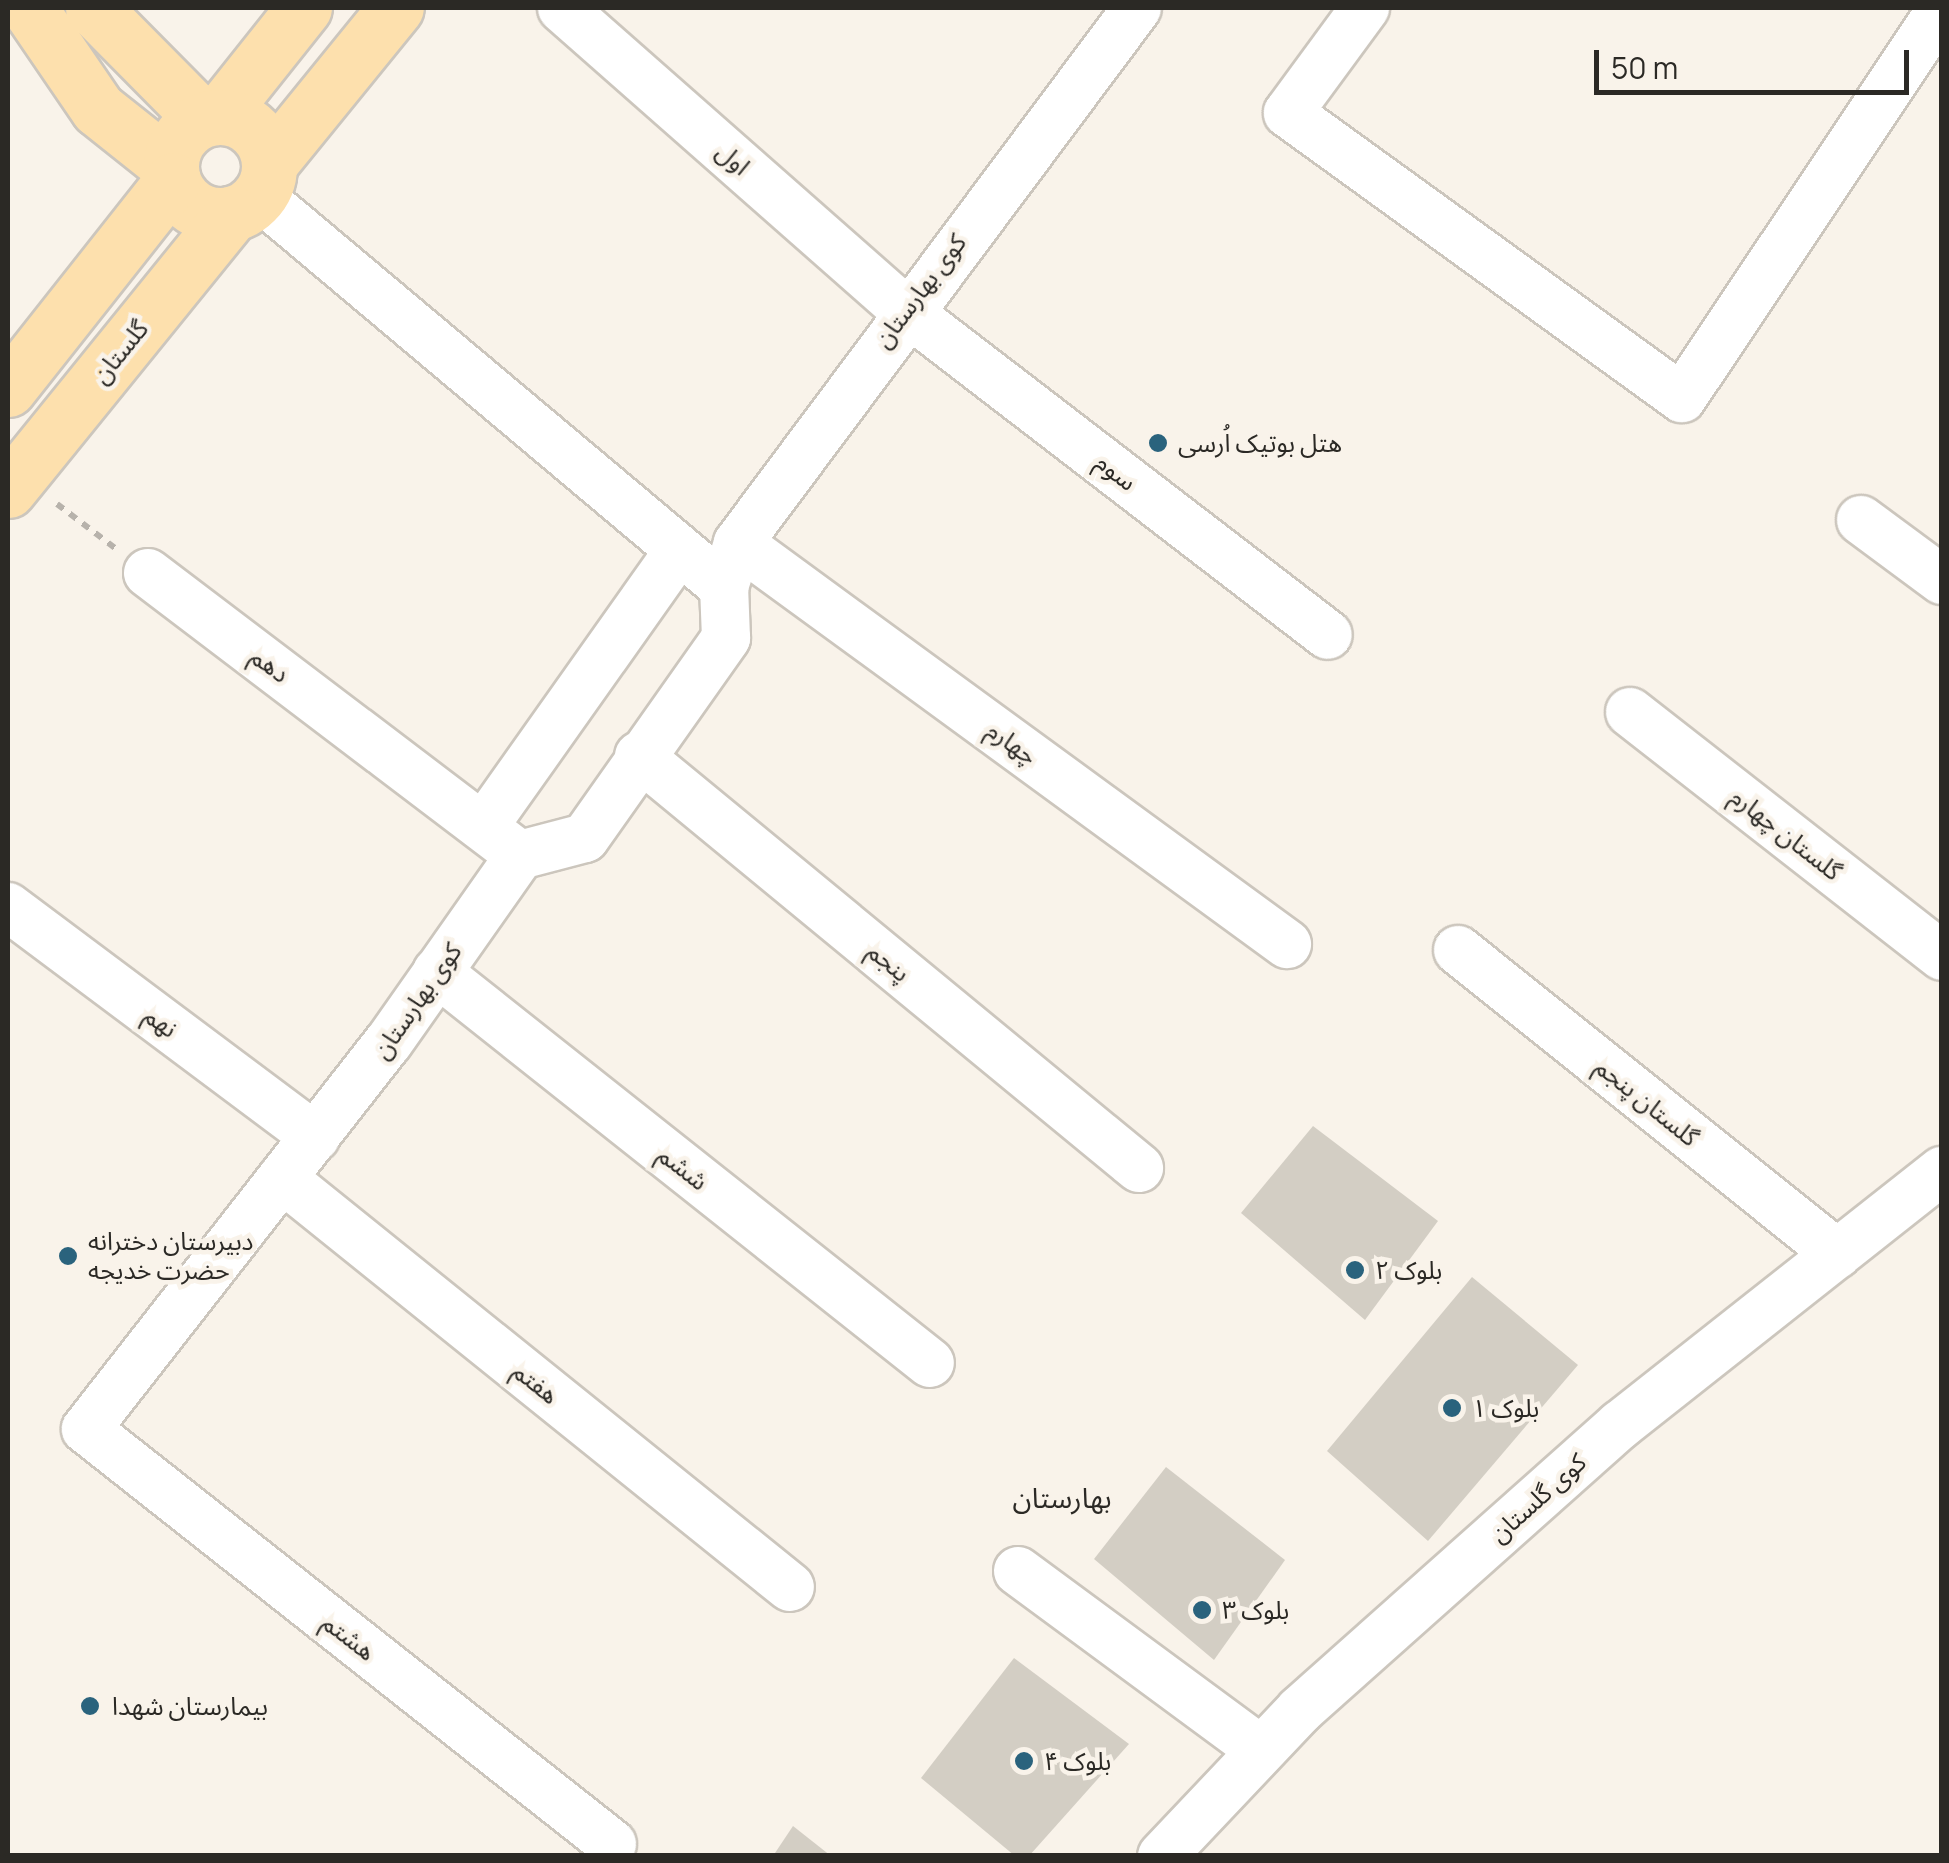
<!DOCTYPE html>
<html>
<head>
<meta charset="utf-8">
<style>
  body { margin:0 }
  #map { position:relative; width:1949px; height:1863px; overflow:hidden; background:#f9f3ea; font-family:Manrope,"Noto Sans Arabic",sans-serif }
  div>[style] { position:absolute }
  .building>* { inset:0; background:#d3cec4 }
  .path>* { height:6px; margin-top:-3px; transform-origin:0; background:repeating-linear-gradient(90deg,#b7b2ab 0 8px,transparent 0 16px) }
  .roads { filter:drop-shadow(2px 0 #ccc6bd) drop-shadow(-2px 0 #ccc6bd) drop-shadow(0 2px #ccc6bd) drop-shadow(0 -2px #ccc6bd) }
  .minor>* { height:48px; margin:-24px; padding:0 24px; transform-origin:24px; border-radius:24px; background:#fff }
  .major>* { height:55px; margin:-27.5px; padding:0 27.5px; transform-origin:27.5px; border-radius:27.5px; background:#fde0ad }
  .major>.ring { margin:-27.5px; padding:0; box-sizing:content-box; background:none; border:55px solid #fde0ad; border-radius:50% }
  .dots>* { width:28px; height:28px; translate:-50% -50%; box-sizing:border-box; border:5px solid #f9f3ea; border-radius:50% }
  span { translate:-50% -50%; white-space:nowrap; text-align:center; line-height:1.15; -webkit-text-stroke:9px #f9f3ea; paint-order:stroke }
  .street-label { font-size:25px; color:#2b2925 }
  .poi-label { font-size:25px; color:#2b2925 }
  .left { translate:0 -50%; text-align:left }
  .neighbourhood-label { font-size:28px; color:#2b2925 }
  .frame { position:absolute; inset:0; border:10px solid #2b2925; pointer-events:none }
  .scale { position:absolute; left:1594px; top:50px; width:315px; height:45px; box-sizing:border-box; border:5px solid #2b2925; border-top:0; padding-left:12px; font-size:30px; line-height:35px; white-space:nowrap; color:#2b2925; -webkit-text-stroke:8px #f9f3ea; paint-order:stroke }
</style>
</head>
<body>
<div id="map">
  <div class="building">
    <div style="clip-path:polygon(1313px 1126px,1438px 1221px,1365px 1320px,1241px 1213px)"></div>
    <div style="clip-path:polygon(1472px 1277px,1578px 1365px,1428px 1541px,1327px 1451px)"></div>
    <div style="clip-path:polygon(1166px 1467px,1285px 1560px,1214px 1660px,1094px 1559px)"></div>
    <div style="clip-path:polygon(1014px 1658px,1129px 1744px,1029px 1856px,1015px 1856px,921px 1778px)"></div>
    <div style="clip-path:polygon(793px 1826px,831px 1856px,773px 1856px)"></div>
  </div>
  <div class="path">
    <div style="left:57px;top:504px;width:73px;rotate:37.2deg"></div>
  </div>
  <div class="roads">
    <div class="minor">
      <div style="left:562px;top:8px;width:457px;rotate:41.4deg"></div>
      <div style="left:905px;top:310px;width:533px;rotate:37.54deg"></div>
      <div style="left:1365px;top:8px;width:130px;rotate:126.3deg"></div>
      <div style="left:1288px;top:113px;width:486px;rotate:35.9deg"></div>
      <div style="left:1682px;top:398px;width:469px;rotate:-56.3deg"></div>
      <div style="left:259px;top:196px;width:608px;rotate:40.06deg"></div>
      <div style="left:1861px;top:520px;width:101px;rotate:36.5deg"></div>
      <div style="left:738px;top:543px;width:680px;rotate:36.15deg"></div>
      <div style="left:148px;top:573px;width:467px;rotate:37.2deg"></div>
      <div style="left:1630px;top:712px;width:396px;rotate:38deg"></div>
      <div style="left:639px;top:756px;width:648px;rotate:39.49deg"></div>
      <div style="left:484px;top:826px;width:334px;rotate:-54.7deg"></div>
      <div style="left:8px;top:907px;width:384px;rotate:36.8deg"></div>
      <div style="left:1458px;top:950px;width:486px;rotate:38.7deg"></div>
      <div style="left:437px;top:972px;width:629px;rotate:38.42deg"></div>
      <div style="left:282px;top:1178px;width:652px;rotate:38.84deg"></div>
      <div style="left:1018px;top:1571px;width:302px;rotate:36.4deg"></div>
      <div style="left:612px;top:1844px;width:670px;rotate:-141.73deg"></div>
      <div style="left:86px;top:1429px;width:490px;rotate:-52deg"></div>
      <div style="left:388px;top:1043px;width:230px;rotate:-54.9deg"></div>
      <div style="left:520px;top:855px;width:67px;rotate:-14.7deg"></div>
      <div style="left:585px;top:838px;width:245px;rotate:-54.8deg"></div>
      <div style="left:726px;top:638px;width:51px;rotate:-92.2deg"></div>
      <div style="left:724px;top:587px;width:46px;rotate:-72.3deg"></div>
      <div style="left:738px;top:543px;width:667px;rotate:-53.28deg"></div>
      <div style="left:1162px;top:1856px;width:201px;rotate:-46.6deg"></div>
      <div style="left:1300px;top:1710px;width:429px;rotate:-41.7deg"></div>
      <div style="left:1620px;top:1425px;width:410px;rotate:-38.3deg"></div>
    </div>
    <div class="major">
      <div style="left:29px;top:8px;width:122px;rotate:55.7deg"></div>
      <div style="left:98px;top:109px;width:93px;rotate:38.5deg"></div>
      <div style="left:93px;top:8px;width:156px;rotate:45.3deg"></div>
      <div style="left:218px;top:116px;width:138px;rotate:-51.5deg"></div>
      <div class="ring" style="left:171px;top:117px;width:43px;height:43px"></div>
      <div style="left:269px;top:164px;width:201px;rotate:-50.9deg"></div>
      <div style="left:8px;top:389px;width:266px;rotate:-51.7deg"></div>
      <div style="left:8px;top:490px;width:356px;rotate:-51deg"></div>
    </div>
  </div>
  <div class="dots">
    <div style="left:1158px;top:443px;background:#2a637d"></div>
    <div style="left:68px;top:1256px;background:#2a637d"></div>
    <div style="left:1355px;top:1270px;background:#2a637d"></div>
    <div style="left:1452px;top:1408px;background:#2a637d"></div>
    <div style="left:1202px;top:1610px;background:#2a637d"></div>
    <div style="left:90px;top:1706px;background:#2a637d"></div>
    <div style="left:1024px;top:1761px;background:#2a637d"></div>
  </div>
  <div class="street-label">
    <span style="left:733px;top:159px;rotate:41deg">اول</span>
    <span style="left:920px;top:291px;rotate:-53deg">کوی بهارستان</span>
    <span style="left:120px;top:352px;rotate:-51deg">گلستان</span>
    <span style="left:1116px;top:472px;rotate:38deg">سوم</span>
    <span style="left:270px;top:665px;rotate:37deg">دهم</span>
    <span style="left:1012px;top:743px;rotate:36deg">چهارم</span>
    <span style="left:1786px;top:834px;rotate:38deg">گلستان چهارم</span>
    <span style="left:889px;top:962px;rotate:40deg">پنجم</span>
    <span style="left:417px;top:1001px;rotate:-55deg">کوی بهارستان</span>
    <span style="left:161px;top:1022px;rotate:37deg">نهم</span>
    <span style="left:1647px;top:1102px;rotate:39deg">گلستان پنجم</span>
    <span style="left:683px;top:1168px;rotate:38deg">ششم</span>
    <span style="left:536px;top:1383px;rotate:39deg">هفتم</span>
    <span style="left:1538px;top:1498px;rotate:-42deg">کوی گلستان</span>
    <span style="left:349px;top:1637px;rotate:38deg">هشتم</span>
  </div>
  <div class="poi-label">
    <span class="left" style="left:1178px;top:443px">هتل بوتیک اُرسی</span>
    <span class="left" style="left:88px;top:1256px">دبیرستان دخترانه<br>حضرت خدیجه</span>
    <span class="left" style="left:1375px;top:1270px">بلوک ۲</span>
    <span class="left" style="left:1472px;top:1408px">بلوک ۱</span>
    <span class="left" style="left:1222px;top:1610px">بلوک ۳</span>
    <span class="left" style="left:112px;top:1706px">بیمارستان شهدا</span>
    <span class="left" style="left:1044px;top:1761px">بلوک ۴</span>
  </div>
  <div class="neighbourhood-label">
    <span style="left:1062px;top:1497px">بهارستان</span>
  </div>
  <div class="frame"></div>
  <div class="scale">50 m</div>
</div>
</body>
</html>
